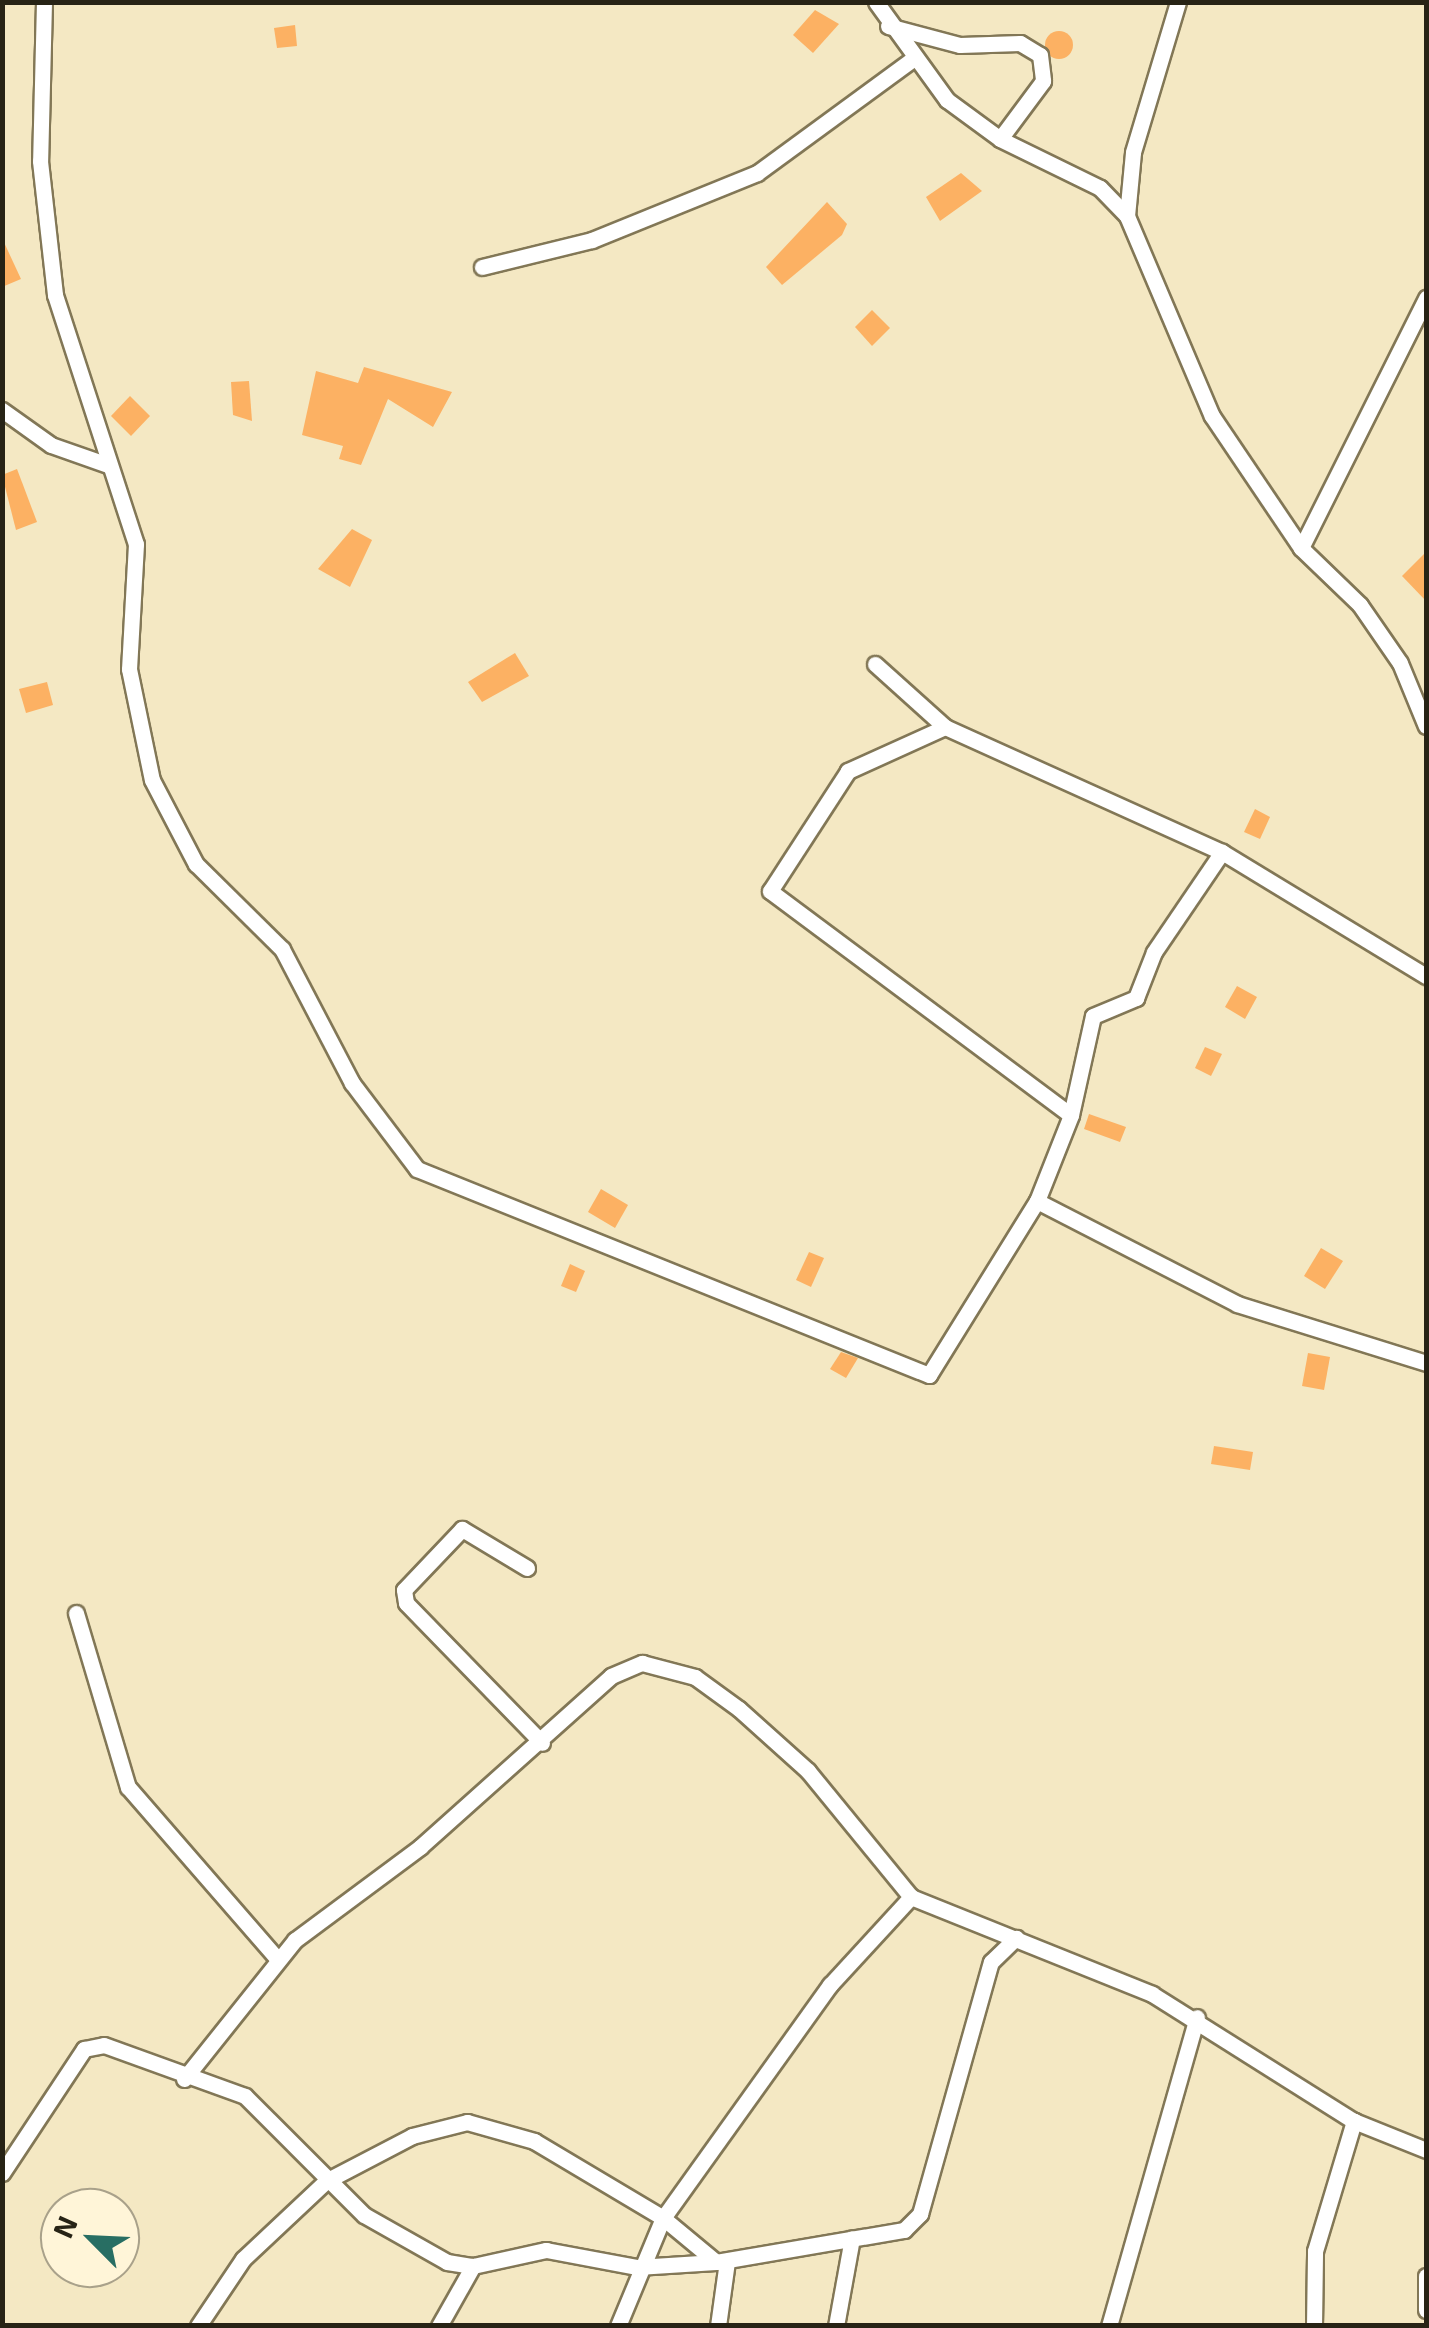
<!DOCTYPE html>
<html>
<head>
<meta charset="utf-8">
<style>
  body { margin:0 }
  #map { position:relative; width:1429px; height:2328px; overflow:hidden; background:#f4e8c3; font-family:"Exo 2",sans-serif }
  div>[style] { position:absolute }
  .building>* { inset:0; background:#fcb163 }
  .round { border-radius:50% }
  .roads { filter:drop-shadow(2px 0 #827756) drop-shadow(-2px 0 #827756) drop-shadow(0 2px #827756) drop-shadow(0 -2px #827756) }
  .minor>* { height:15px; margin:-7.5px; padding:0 7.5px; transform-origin:7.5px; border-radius:7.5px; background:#fff }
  span { translate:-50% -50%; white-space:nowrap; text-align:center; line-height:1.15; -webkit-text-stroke:8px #fff5d8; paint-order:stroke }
  .frame { position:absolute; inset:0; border:5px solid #272315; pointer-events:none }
  .north { position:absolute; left:40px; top:2188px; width:100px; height:100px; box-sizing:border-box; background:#fff5d8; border:2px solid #a9a18a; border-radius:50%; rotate:294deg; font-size:28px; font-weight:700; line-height:40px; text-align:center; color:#272315 }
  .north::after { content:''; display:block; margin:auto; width:35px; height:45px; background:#286e63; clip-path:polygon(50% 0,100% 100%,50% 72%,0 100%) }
</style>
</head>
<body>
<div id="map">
  <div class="building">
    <div style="clip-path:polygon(815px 10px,839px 24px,813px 53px,793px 35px)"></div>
    <div style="clip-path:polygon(295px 25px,297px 46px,277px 48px,274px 28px)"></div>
    <div class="round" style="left:1045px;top:31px;width:28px;height:28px"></div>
    <div style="clip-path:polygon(961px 173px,982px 191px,940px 221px,926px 197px)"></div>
    <div style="clip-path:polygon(827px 202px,847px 224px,842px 235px,782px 285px,766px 267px)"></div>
    <div style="clip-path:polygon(2px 238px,21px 279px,2px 287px)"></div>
    <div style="clip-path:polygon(872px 310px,890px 328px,872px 346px,855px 327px)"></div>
    <div style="clip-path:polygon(364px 367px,452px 392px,433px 427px,388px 399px,361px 465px,339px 459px,343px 446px,302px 435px,316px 371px,358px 383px)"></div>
    <div style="clip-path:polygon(249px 381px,252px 421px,233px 415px,231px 382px)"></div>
    <div style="clip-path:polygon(130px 396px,150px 416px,131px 436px,111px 416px)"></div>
    <div style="clip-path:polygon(17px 469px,37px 522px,16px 530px,2px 475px)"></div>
    <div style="clip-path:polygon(352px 529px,372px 540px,350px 587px,318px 569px)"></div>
    <div style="clip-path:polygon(1426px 552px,1426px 601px,1402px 576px)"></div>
    <div style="clip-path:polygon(515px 653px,529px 676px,482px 702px,468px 682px)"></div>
    <div style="clip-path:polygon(47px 682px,53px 705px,26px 713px,19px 689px)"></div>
    <div style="clip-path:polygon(1255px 809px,1270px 817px,1260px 839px,1244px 832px)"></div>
    <div style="clip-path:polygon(1237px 986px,1257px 997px,1245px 1019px,1225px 1007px)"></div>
    <div style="clip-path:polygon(1205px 1047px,1222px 1054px,1211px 1076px,1195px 1068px)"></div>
    <div style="clip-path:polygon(1089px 1114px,1126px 1127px,1120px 1142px,1084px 1129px)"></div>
    <div style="clip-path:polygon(601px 1189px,628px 1205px,615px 1228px,588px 1212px)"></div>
    <div style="clip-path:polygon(1321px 1248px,1343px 1261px,1325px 1289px,1304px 1276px)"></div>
    <div style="clip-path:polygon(809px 1252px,824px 1258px,811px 1287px,796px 1280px)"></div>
    <div style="clip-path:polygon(570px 1264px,585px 1271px,576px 1292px,561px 1286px)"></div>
    <div style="clip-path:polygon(841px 1352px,858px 1358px,846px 1378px,830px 1369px)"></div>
    <div style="clip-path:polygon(1308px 1353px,1330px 1357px,1324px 1390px,1302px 1386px)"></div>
    <div style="clip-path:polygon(1214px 1446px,1253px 1452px,1250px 1470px,1211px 1464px)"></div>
  </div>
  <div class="roads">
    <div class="minor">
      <div style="left:44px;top:2px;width:159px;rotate:91.4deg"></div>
      <div style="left:40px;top:161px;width:135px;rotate:83.6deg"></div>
      <div style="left:55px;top:295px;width:262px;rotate:72deg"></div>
      <div style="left:136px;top:544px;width:125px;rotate:93.2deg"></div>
      <div style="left:129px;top:669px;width:113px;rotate:78.3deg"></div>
      <div style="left:152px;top:780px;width:95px;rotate:62.4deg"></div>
      <div style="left:196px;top:864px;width:121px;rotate:44.7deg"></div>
      <div style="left:282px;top:949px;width:151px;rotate:62.4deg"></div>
      <div style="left:352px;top:1083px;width:108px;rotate:52.9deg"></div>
      <div style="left:417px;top:1169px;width:552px;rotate:21.92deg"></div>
      <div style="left:929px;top:1375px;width:205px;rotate:-58.2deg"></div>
      <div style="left:1037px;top:1201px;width:92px;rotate:-68.4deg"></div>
      <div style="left:1071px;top:1115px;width:101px;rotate:-77.5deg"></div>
      <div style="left:1093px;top:1016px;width:47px;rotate:-22.7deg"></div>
      <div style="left:1136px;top:998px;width:49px;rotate:-68.6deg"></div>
      <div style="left:1154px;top:952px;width:121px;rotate:-55.8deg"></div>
      <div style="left:876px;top:2px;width:121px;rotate:54.1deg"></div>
      <div style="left:947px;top:100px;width:66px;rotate:36.3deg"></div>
      <div style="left:1000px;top:139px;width:111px;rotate:26.1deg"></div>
      <div style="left:1100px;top:188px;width:39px;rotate:46deg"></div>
      <div style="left:1127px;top:216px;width:217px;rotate:67deg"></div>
      <div style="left:1212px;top:416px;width:159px;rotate:56deg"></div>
      <div style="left:1301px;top:548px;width:82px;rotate:44deg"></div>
      <div style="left:1360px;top:605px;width:70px;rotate:55.4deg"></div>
      <div style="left:1400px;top:663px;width:68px;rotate:67.6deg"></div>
      <div style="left:888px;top:26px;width:74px;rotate:14.8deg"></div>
      <div style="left:960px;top:45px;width:60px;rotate:-1.9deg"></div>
      <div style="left:1020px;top:43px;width:23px;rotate:31deg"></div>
      <div style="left:1040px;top:55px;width:26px;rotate:83deg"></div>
      <div style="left:1043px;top:81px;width:72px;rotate:126.6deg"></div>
      <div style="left:1127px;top:216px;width:64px;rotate:-84.6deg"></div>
      <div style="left:1133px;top:152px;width:157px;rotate:-73.3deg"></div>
      <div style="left:482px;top:267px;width:113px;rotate:-13.8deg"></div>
      <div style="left:592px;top:240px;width:178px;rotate:-22.1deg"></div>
      <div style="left:757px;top:173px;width:190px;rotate:-36.2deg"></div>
      <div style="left:2px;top:410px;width:60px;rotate:35.5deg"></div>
      <div style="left:51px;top:445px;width:60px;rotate:19.3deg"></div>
      <div style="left:1301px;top:548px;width:280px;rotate:-63.4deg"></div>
      <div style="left:875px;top:664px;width:94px;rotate:42deg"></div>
      <div style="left:945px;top:727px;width:304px;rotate:24.3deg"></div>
      <div style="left:1222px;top:852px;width:239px;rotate:31.3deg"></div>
      <div style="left:945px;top:727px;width:107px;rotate:155.6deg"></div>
      <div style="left:848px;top:771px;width:143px;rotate:123deg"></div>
      <div style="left:770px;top:891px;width:375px;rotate:36.7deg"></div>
      <div style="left:1037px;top:1201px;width:225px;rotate:27.2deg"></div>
      <div style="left:1237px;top:1304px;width:198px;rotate:17.3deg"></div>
      <div style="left:527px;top:1568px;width:76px;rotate:-149deg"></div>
      <div style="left:462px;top:1529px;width:84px;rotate:133.6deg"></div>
      <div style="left:404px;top:1590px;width:13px;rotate:81deg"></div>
      <div style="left:406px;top:1603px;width:195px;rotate:45.8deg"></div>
      <div style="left:76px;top:1613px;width:182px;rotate:73.4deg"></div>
      <div style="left:128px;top:1787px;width:225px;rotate:49deg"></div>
      <div style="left:184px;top:2079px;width:178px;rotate:-51.4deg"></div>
      <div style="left:295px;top:1940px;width:156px;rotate:-36.6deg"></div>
      <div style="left:420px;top:1847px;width:256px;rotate:-41.8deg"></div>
      <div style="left:611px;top:1676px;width:34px;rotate:-23deg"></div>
      <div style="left:642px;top:1663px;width:55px;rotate:14.8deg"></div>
      <div style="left:695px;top:1677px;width:54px;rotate:36deg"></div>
      <div style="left:739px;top:1709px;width:93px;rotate:41.9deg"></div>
      <div style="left:808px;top:1771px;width:163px;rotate:50.7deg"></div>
      <div style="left:911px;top:1897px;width:260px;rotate:21.9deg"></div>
      <div style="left:1152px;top:1994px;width:239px;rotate:32.2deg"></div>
      <div style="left:1354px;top:2121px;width:78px;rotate:21.9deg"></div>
      <div style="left:2px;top:2173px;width:149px;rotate:-56.5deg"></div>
      <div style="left:84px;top:2049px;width:20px;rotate:-11deg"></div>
      <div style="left:104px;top:2045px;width:150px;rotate:19.9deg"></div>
      <div style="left:245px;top:2096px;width:168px;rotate:45deg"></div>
      <div style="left:364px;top:2215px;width:95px;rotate:29.5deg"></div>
      <div style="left:447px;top:2262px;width:26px;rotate:9deg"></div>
      <div style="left:473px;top:2266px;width:75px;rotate:-12.4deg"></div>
      <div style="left:546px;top:2250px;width:93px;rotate:10.6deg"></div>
      <div style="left:637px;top:2267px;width:79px;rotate:-3.6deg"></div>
      <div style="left:716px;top:2262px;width:191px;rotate:-9.7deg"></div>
      <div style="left:904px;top:2230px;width:23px;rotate:-45deg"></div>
      <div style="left:920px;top:2214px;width:262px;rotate:-74.3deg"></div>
      <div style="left:991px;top:1962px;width:35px;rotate:-44deg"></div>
      <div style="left:1426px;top:2276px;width:34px;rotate:90deg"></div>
      <div style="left:198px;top:2326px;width:81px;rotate:-56.1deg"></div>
      <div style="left:243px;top:2259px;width:114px;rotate:-43.2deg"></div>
      <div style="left:326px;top:2181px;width:97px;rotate:-27.6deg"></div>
      <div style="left:412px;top:2136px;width:57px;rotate:-14.3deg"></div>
      <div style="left:467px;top:2122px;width:70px;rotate:15.8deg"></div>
      <div style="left:534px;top:2141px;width:150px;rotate:30.8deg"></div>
      <div style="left:663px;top:2218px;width:69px;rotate:39.7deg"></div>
      <div style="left:439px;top:2326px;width:69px;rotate:-60.5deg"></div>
      <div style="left:618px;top:2326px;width:117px;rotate:-67.4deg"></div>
      <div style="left:663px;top:2218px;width:287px;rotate:-54.4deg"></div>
      <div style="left:830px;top:1985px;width:120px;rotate:-47.4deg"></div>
      <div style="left:718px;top:2326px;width:66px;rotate:-82.1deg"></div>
      <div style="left:836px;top:2326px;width:89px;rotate:-79.7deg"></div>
      <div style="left:1109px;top:2326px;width:321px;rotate:-74.1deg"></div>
      <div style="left:1314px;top:2326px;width:75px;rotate:-89.2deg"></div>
      <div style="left:1315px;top:2251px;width:136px;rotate:-73.3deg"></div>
    </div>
  </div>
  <div class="frame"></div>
  <div class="north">N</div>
</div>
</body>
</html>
